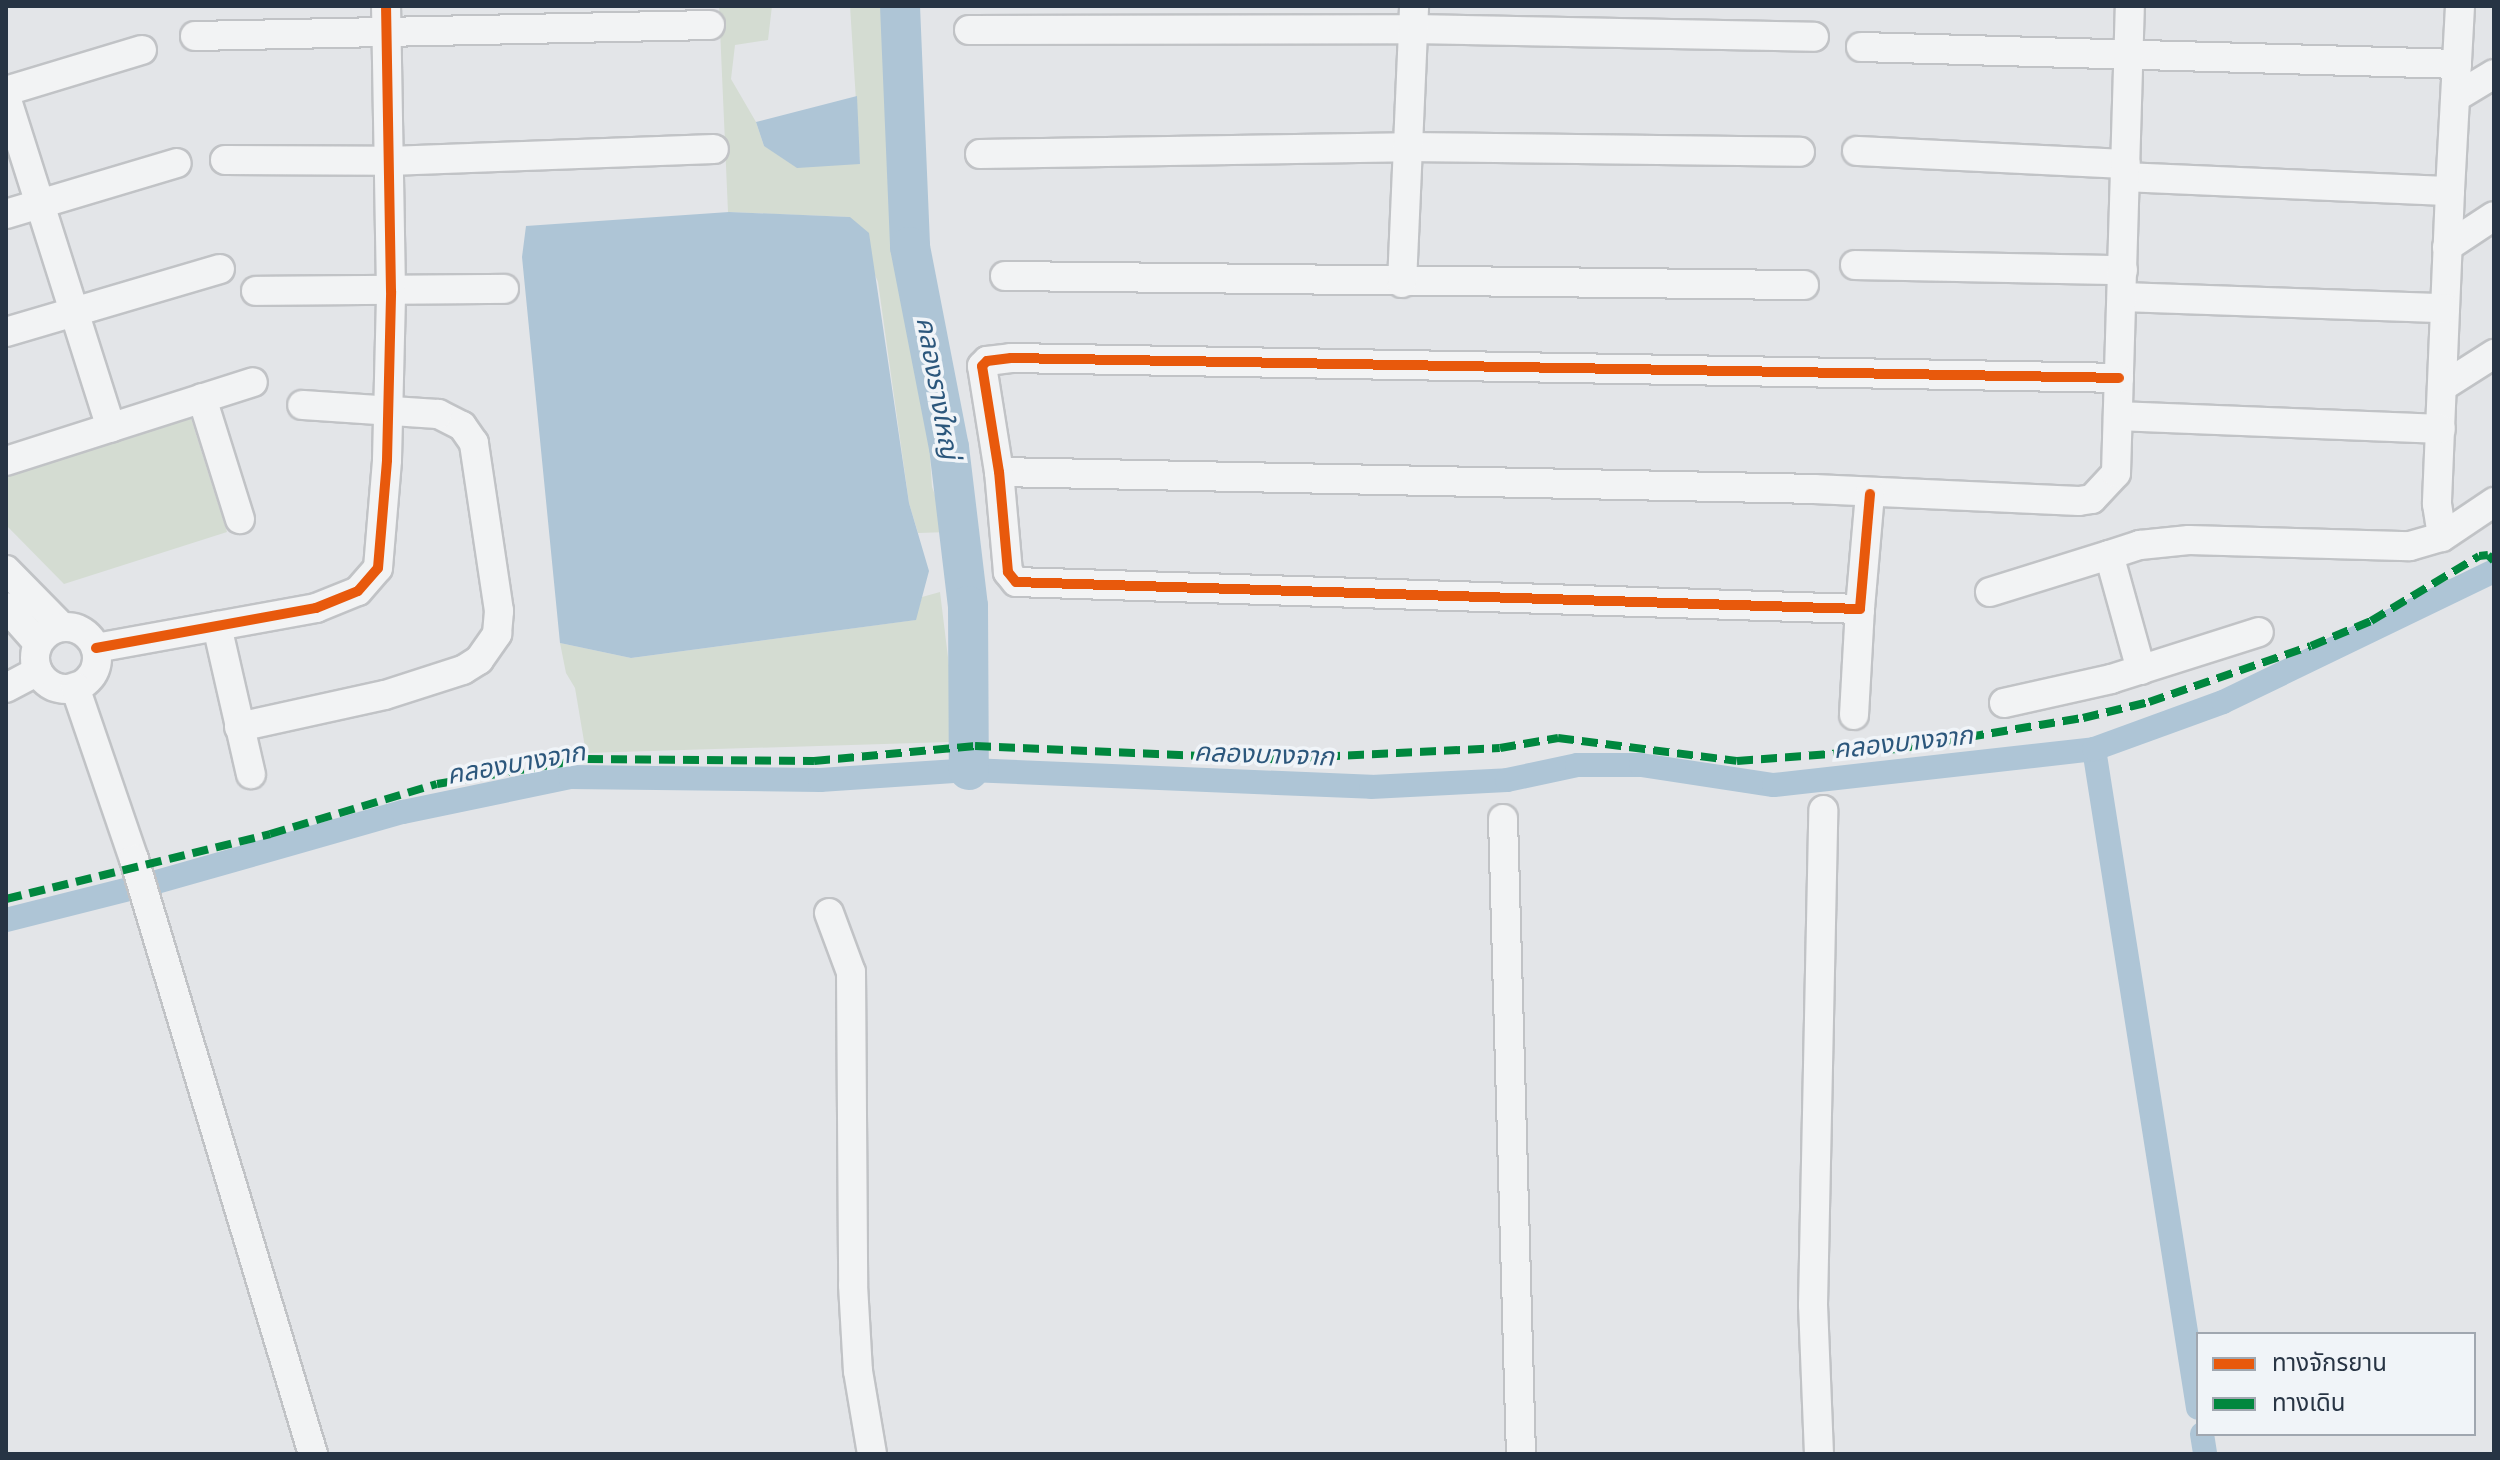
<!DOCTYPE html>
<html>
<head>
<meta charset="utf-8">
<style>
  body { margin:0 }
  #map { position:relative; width:2500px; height:1460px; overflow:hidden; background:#e3e5e8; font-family:"Source Sans 3","Noto Sans Thai",sans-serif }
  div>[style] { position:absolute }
  .green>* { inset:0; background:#d4dcd2 }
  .water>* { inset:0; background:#aec5d6 }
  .canal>* { height:24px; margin:-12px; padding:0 12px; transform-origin:12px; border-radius:12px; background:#aec5d6 }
  .river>* { height:40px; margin:-20px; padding:0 20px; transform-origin:20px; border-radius:20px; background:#aec5d6 }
  .roads { filter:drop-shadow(2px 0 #c1c3c6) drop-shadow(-2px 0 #c1c3c6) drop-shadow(0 2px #c1c3c6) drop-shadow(0 -2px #c1c3c6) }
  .minor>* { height:28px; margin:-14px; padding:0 14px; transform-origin:14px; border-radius:14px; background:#f2f3f4 }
  .minor>.ring { margin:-14px; padding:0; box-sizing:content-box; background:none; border:28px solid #f2f3f4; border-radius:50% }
  .quiet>* { height:8px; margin-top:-4px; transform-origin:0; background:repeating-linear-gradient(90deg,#00873e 0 16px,transparent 0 24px) }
  .cycleway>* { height:10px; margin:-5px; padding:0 5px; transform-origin:5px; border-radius:5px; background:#e8590c }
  span { translate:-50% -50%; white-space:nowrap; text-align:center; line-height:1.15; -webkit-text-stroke:7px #f0f4f8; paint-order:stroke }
  .water-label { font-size:26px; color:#2c577c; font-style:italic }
  .frame { position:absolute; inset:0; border:8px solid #273444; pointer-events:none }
  .legend { position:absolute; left:2196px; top:1332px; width:280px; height:104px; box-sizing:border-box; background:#f0f4f8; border:2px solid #a0a7b0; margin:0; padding:10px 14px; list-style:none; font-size:24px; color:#273444 }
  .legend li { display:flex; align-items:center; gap:16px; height:40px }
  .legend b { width:40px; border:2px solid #a0a7b0 }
</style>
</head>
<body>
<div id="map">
  <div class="green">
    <div style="clip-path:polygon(719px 6px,772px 6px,768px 40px,735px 45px,731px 79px,756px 122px,764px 146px,860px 164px,850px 6px,884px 6px,887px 101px,906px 290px,925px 380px,932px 487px,949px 532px,918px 533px,909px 503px,878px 282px,850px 217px,728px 212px)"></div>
    <div style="clip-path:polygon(190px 415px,227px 532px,64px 584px,6px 525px,6px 472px)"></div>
    <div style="clip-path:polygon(940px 592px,957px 731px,949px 742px,586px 753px,575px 688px,566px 673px,560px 643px,631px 658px,915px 620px,922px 597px)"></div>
  </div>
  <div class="water">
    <div style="clip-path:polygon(857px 96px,860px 164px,797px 168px,764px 146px,756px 122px)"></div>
    <div style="clip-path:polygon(729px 212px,850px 217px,869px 233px,909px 503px,929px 571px,916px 620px,631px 658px,560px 643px,522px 257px,526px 226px)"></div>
  </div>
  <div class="canal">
    <div style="left:2094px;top:749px;width:667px;rotate:81.03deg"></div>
    <div style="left:6px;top:920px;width:152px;rotate:-14.1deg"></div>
    <div style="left:153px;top:883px;width:260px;rotate:-15.9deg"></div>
    <div style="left:403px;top:812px;width:171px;rotate:-11.8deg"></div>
    <div style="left:570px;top:777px;width:250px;rotate:0.7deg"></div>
    <div style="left:820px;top:780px;width:149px;rotate:-3.8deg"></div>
    <div style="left:969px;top:770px;width:402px;rotate:2.4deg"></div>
    <div style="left:1371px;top:787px;width:136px;rotate:-2.9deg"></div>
    <div style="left:1507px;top:780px;width:72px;rotate:-12.1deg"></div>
    <div style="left:1577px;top:765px;width:64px"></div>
    <div style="left:1641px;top:765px;width:134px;rotate:8.6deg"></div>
    <div style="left:1774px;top:785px;width:322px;rotate:-6.4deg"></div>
    <div style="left:2094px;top:749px;width:137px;rotate:-20deg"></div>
    <div style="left:2223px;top:702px;width:301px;rotate:-25.8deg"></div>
    <div style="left:2202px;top:1434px;width:20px;rotate:81deg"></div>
  </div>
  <div class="river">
    <div style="left:900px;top:6px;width:241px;rotate:87.6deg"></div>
    <div style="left:910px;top:247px;width:204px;rotate:79deg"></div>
    <div style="left:949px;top:447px;width:160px;rotate:83.2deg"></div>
    <div style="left:968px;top:606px;width:164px;rotate:89.7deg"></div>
  </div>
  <div class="roads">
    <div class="minor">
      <div style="left:969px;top:30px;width:444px;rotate:-0.1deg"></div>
      <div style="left:1413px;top:29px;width:401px;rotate:1.1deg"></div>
      <div style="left:195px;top:36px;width:515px;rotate:-1.22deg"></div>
      <div style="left:1861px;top:47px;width:596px;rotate:1.63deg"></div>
      <div style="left:6px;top:91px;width:142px;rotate:-16.8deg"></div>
      <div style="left:6px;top:97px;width:347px;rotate:72.4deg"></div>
      <div style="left:2456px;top:97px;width:44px;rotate:-31.2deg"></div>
      <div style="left:1857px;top:151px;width:269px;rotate:2.8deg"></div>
      <div style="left:980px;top:154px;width:426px;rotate:-0.9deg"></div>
      <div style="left:1406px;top:147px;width:394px;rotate:0.7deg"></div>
      <div style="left:225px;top:160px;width:164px;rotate:0.3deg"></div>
      <div style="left:389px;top:161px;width:325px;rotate:-2.1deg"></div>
      <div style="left:2126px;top:177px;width:324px;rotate:2.5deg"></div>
      <div style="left:2450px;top:191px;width:185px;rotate:-86.9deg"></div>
      <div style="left:2450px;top:191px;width:313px;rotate:92.4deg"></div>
      <div style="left:2437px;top:504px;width:33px;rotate:81deg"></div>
      <div style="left:2442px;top:537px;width:63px;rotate:-33.9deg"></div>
      <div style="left:6px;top:214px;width:178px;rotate:-16.6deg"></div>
      <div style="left:2447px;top:247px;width:56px;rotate:-33.4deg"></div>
      <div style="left:1855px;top:265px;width:268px;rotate:1.1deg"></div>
      <div style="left:1005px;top:276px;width:799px;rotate:0.65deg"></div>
      <div style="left:1402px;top:283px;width:277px;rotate:-87.5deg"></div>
      <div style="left:256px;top:291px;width:248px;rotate:-0.5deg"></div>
      <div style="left:2122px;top:297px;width:323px;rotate:2deg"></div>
      <div style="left:6px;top:332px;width:223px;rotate:-16.4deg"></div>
      <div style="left:2442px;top:387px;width:62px;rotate:-32.4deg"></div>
      <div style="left:202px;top:398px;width:127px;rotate:72.6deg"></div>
      <div style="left:2118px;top:416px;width:323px;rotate:2.3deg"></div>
      <div style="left:6px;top:461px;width:259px;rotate:-17.7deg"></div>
      <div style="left:999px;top:472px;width:815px;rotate:1.19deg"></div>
      <div style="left:1814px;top:489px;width:265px;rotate:2.6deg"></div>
      <div style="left:2079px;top:501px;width:13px;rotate:-9deg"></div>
      <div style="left:2092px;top:499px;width:35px;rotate:-47deg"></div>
      <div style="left:2116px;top:473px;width:467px;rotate:-88.3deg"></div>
      <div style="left:1870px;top:494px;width:115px;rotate:95deg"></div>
      <div style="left:1860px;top:609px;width:844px;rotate:-178.17deg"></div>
      <div style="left:1016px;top:582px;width:13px;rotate:-129deg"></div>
      <div style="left:1008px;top:572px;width:100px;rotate:-95.1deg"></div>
      <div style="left:999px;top:472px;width:107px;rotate:-99.1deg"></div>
      <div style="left:982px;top:366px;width:7px;rotate:-45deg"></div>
      <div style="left:987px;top:361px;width:24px;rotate:-7deg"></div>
      <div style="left:1011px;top:358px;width:1108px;rotate:1.03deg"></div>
      <div style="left:6px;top:570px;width:80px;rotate:45.5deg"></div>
      <div style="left:1990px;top:592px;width:125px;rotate:-17.3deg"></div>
      <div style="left:6px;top:607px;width:48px;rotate:48.4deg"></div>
      <div style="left:217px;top:626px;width:152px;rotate:77.1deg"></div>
      <div class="ring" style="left:35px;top:627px;width:34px;height:34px"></div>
      <div style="left:96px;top:648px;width:224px;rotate:-10.3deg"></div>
      <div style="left:316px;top:608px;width:45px;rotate:-22deg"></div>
      <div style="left:358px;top:591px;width:30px;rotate:-49deg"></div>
      <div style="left:378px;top:568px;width:108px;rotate:-85.2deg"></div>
      <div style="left:387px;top:460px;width:169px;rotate:-88.6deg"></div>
      <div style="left:391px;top:291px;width:285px;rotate:-91deg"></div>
      <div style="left:2141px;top:670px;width:119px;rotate:-105.5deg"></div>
      <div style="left:2109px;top:555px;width:33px;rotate:-18deg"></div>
      <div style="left:2140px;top:545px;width:49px;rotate:-5.8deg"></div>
      <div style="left:2189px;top:540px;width:221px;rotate:1.6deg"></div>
      <div style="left:2410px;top:546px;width:33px;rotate:-16deg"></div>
      <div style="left:75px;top:687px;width:182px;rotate:71.1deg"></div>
      <div style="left:134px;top:859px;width:621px;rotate:73.26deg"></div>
      <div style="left:6px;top:688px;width:36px;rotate:-28deg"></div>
      <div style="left:2004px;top:703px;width:110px;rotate:-12.6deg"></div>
      <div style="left:2111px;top:679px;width:155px;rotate:-17.6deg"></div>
      <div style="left:1854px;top:715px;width:106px;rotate:-86.8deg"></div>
      <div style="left:239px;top:727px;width:149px;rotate:-12.4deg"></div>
      <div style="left:385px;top:695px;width:82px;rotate:-17.8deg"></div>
      <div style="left:463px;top:670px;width:19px;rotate:-32deg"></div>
      <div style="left:479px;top:660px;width:32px;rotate:-55deg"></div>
      <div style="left:497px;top:634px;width:23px;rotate:-85deg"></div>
      <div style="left:499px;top:611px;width:170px;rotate:-98.5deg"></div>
      <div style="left:474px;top:443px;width:21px;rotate:-125deg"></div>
      <div style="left:462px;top:426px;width:27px;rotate:-153deg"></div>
      <div style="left:438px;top:414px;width:136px;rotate:-176.2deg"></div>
      <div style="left:1503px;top:819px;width:635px;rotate:88.38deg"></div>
      <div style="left:829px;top:913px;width:63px;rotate:69.6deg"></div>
      <div style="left:851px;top:972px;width:313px;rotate:89.6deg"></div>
      <div style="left:853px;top:1285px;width:86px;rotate:86.7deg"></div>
      <div style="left:858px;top:1371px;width:84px;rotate:80.4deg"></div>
      <div style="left:1819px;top:1454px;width:149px;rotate:-92.3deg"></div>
      <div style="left:1813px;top:1305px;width:495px;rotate:-88.8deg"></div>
    </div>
  </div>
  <div class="quiet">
    <div style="left:6px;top:899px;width:272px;rotate:-13.8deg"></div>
    <div style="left:270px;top:834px;width:174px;rotate:-16.7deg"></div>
    <div style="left:437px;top:784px;width:152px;rotate:-9.5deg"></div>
    <div style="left:587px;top:759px;width:227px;rotate:0.5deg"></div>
    <div style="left:814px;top:761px;width:162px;rotate:-5.3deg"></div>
    <div style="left:975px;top:746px;width:301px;rotate:2.5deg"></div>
    <div style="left:1276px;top:759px;width:224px;rotate:-2.8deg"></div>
    <div style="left:1500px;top:748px;width:59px;rotate:-9.8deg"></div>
    <div style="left:1558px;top:738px;width:180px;rotate:7.3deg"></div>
    <div style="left:1737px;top:761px;width:160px;rotate:-4.3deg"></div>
    <div style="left:1897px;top:749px;width:189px;rotate:-9.5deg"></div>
    <div style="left:2083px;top:718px;width:68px;rotate:-13.6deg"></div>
    <div style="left:2149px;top:702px;width:171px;rotate:-19.1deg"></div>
    <div style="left:2311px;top:646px;width:65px;rotate:-22.6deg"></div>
    <div style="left:2371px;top:621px;width:126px;rotate:-31deg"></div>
    <div style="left:2479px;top:556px;width:9px;rotate:-6deg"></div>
    <div style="left:2488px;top:555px;width:8px;rotate:45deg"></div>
  </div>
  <div class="cycleway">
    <div style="left:1870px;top:494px;width:115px;rotate:95deg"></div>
    <div style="left:1860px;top:609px;width:844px;rotate:-178.17deg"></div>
    <div style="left:1016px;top:582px;width:13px;rotate:-129deg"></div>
    <div style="left:1008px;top:572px;width:100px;rotate:-95.1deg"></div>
    <div style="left:999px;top:472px;width:107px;rotate:-99.1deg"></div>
    <div style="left:982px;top:366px;width:7px;rotate:-45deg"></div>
    <div style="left:987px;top:361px;width:24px;rotate:-7deg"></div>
    <div style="left:1011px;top:358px;width:1108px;rotate:1.03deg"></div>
    <div style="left:96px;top:648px;width:224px;rotate:-10.3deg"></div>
    <div style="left:316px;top:608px;width:45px;rotate:-22deg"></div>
    <div style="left:358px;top:591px;width:30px;rotate:-49deg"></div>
    <div style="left:378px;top:568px;width:108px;rotate:-85.2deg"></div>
    <div style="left:387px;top:460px;width:169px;rotate:-88.6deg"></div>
    <div style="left:391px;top:291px;width:285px;rotate:-91deg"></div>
  </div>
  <div class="water-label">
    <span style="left:937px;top:388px;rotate:80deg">คลองรางใหญ่</span>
    <span style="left:1903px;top:743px;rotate:-6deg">คลองบางจาก</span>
    <span style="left:1264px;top:755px;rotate:2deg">คลองบางจาก</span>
    <span style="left:516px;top:764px;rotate:-10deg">คลองบางจาก</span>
  </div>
  <div class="frame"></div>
  <ul class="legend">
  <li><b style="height:10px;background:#e8590c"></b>ทางจักรยาน</li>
  <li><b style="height:10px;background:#00873e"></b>ทางเดิน</li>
  </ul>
</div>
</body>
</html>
